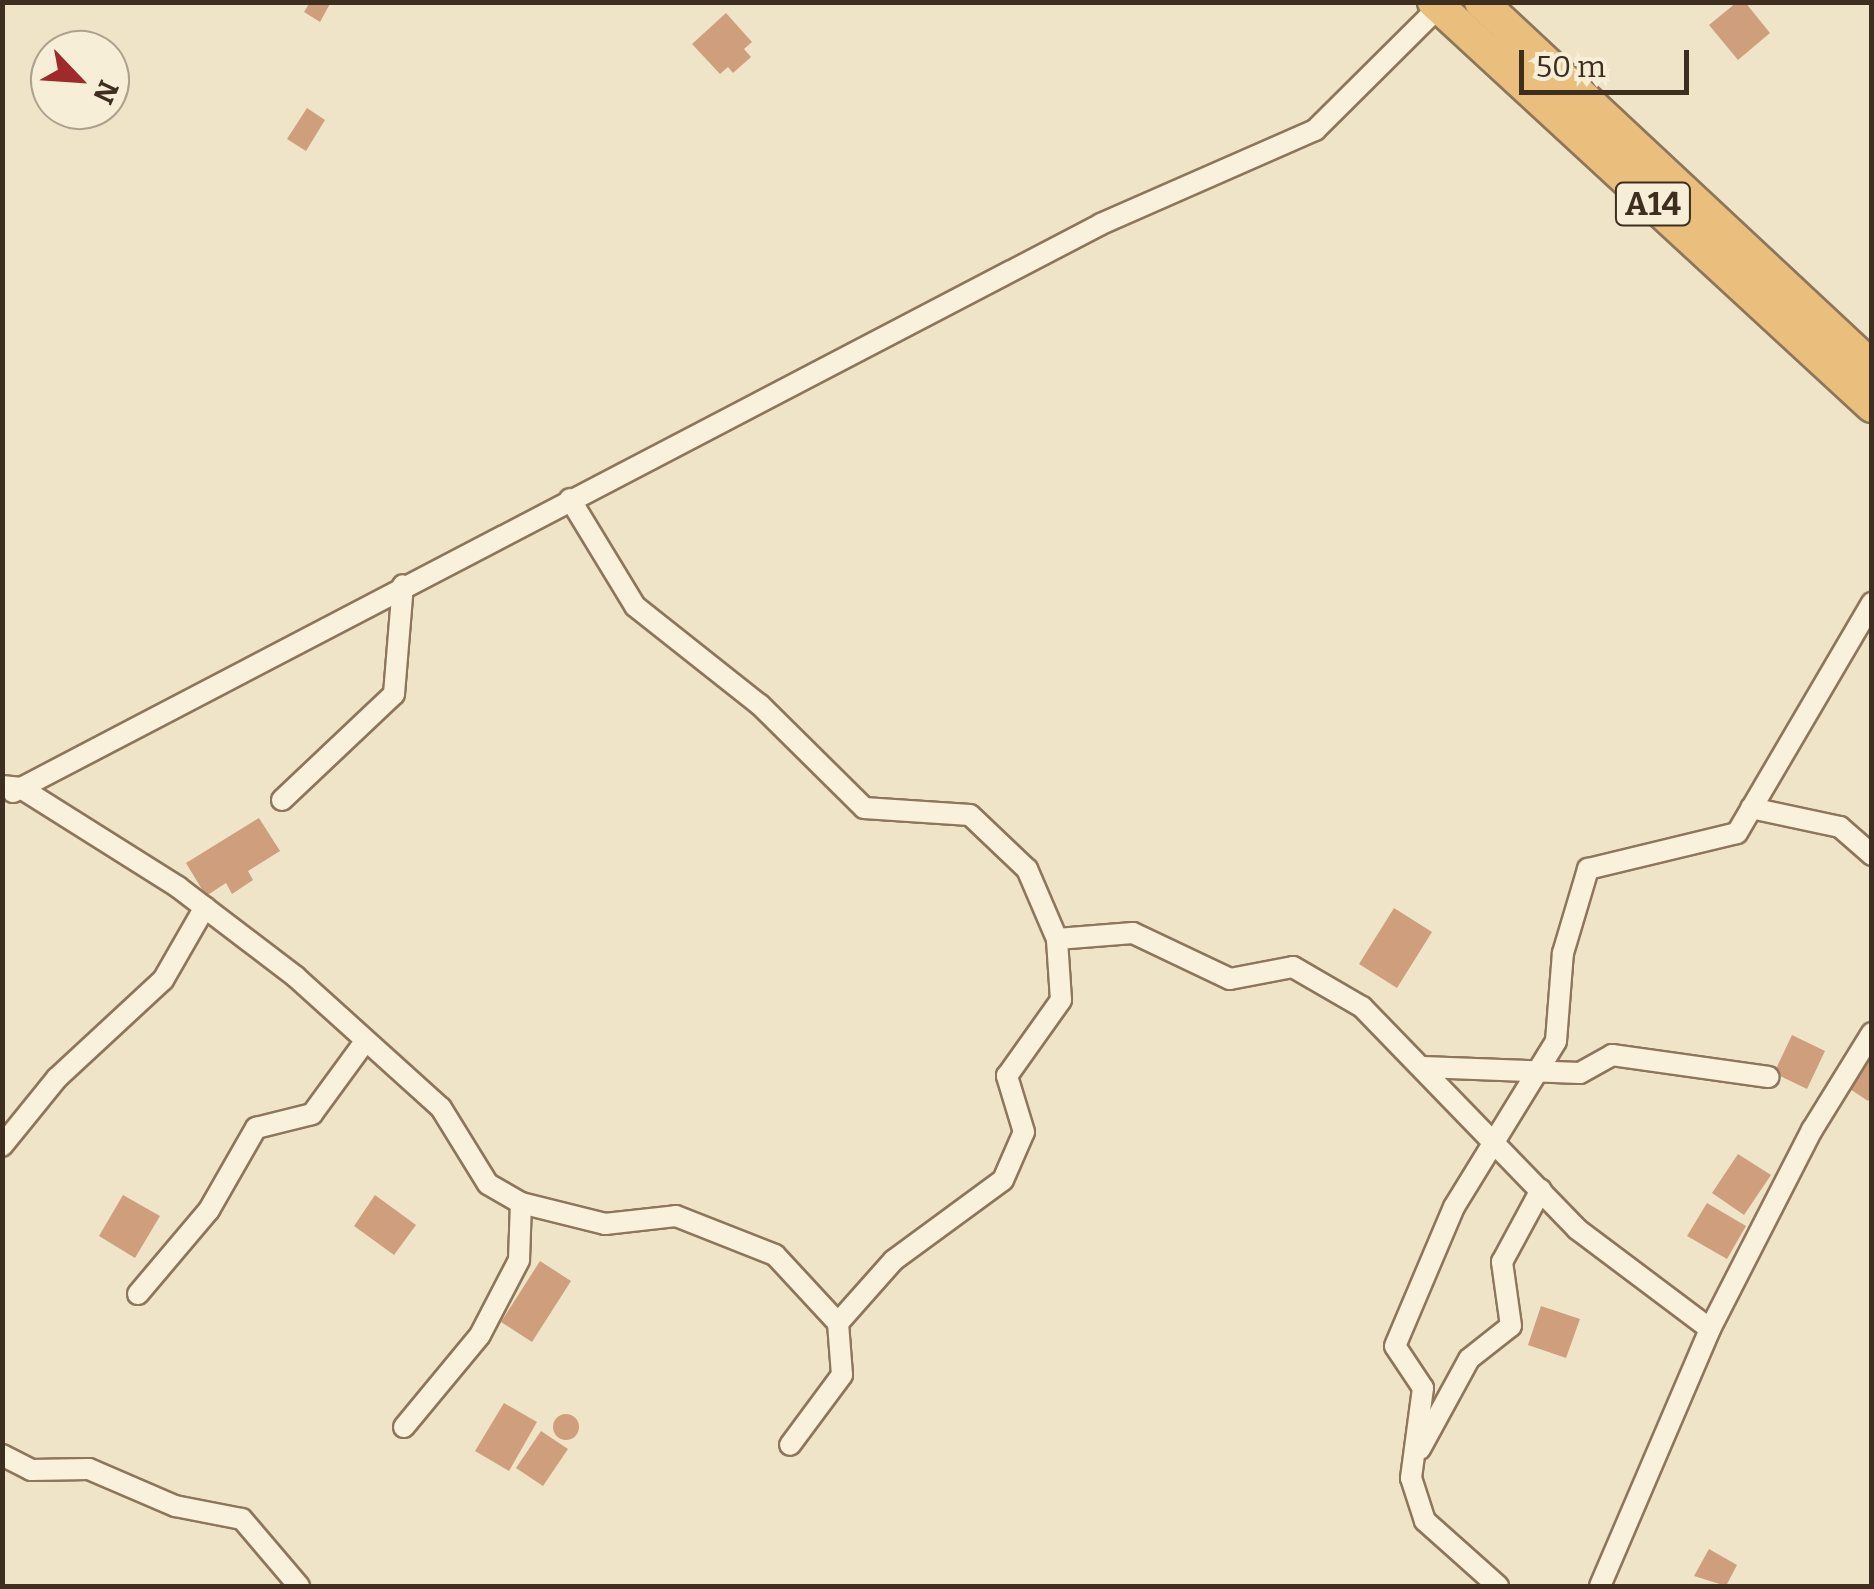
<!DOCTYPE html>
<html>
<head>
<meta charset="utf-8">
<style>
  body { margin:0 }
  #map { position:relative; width:1874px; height:1589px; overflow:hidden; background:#f0e4c8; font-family:Bitter,serif }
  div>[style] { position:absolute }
  .building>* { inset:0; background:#cf9f7d }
  .round { border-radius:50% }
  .roads { filter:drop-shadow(2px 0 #8d765c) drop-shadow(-2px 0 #8d765c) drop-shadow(0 2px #8d765c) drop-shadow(0 -2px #8d765c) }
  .minor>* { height:20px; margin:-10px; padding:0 10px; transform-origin:10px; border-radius:10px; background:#faf1dc }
  .trunk>* { height:32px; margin:-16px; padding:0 16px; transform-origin:16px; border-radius:16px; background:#eabe7c }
  span { translate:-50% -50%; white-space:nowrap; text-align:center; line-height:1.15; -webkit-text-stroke:9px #f7eed8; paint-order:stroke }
  .shield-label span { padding:2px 8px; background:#f7eed8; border:2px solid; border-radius:8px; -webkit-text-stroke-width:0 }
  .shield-label { font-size:32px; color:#3d2e20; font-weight:700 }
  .frame { position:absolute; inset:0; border:5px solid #3d2e20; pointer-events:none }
  .north { position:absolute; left:30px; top:30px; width:100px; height:100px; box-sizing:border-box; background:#f7eed8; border:2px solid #ada18e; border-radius:50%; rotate:115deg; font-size:28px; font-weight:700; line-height:40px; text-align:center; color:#3d2e20 }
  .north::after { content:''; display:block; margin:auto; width:35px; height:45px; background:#9e2a2b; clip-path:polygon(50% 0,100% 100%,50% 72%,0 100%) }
  .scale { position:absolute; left:1519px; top:50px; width:170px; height:45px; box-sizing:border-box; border:5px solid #3d2e20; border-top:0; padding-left:12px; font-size:30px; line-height:35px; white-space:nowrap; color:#3d2e20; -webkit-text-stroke:8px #f7eed8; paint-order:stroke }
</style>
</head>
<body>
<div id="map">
  <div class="building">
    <div style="clip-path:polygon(310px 2px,331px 2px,320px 22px,304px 12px)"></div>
    <div style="clip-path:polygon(1737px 2px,1745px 2px,1770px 33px,1738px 60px,1709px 25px)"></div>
    <div style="clip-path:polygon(726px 13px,752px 42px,744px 49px,751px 57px,733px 73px,728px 67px,720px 74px,692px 44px)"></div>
    <div style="clip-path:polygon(307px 108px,325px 120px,306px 151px,287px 139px)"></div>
    <div style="clip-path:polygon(259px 818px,280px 851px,248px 871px,253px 880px,232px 894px,226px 883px,206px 896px,186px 863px)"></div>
    <div style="clip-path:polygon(1394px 908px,1432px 932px,1397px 988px,1359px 964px)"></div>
    <div style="clip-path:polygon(1792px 1035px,1825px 1051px,1807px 1089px,1774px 1073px)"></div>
    <div style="clip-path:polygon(1872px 1051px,1872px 1096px,1868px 1101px,1847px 1087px)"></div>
    <div style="clip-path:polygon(1738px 1154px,1771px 1175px,1744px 1215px,1712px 1193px)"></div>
    <div style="clip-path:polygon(123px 1195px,160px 1216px,135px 1258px,99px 1236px)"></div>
    <div style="clip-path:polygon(375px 1195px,416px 1225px,394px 1255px,354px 1226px)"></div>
    <div style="clip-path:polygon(1707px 1203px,1746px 1226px,1727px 1259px,1687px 1236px)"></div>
    <div style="clip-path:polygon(540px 1261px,571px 1281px,532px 1342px,501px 1322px)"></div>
    <div style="clip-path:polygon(1541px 1306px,1580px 1319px,1566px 1358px,1528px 1345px)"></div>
    <div style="clip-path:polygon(504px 1403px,537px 1422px,509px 1471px,475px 1451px)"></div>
    <div class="round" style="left:553px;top:1414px;width:26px;height:26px"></div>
    <div style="clip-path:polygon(541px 1431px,568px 1449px,543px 1486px,516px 1468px)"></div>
    <div style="clip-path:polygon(1709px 1549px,1737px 1565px,1726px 1586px,1694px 1576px)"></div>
  </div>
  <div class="roads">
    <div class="minor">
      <div style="left:570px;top:499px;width:125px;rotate:58.7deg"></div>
      <div style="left:635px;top:606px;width:159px;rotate:38.4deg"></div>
      <div style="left:760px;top:705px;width:146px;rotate:44.7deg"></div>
      <div style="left:864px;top:808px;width:106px;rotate:3.8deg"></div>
      <div style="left:970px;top:815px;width:79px;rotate:43.5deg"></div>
      <div style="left:1027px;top:869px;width:76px;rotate:66.8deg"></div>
      <div style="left:2px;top:786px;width:19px;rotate:6deg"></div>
      <div style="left:21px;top:788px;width:1218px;rotate:-27.57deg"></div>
      <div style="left:1101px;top:224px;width:234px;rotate:-23.7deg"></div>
      <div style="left:1315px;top:130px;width:175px;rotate:-44.8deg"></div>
      <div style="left:13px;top:792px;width:9px;rotate:-27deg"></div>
      <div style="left:21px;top:788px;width:186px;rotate:32.2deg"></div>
      <div style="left:178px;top:887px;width:148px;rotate:37.3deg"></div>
      <div style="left:296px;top:977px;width:195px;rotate:42.1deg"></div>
      <div style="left:441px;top:1108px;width:89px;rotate:58.3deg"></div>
      <div style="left:488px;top:1184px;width:38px;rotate:30deg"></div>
      <div style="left:521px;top:1203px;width:87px;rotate:14deg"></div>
      <div style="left:605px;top:1224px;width:71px;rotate:-6.4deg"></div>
      <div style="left:676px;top:1216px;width:106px;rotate:21.5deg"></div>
      <div style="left:775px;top:1255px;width:93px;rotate:47.2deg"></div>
      <div style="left:838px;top:1323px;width:52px;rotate:85.6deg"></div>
      <div style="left:842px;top:1375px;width:87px;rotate:126.6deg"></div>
      <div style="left:282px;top:800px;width:154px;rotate:-43.4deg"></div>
      <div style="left:394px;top:694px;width:109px;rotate:-85.3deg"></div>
      <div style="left:1751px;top:808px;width:91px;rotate:12.1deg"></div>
      <div style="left:1840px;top:827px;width:43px;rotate:41.2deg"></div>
      <div style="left:1423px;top:1067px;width:157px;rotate:2.2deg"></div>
      <div style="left:1580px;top:1073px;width:37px;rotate:-29deg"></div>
      <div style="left:1612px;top:1055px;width:158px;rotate:8deg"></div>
      <div style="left:2px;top:1146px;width:87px;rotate:-51deg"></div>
      <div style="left:57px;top:1078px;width:144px;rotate:-42.8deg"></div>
      <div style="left:163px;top:980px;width:84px;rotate:-60.1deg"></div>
      <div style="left:138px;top:1294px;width:110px;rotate:-49.8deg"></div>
      <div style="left:209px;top:1210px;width:95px;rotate:-60.2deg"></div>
      <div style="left:256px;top:1128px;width:58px;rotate:-14deg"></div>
      <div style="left:312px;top:1114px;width:88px;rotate:-53.8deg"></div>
      <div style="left:838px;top:1323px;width:84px;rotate:-48.4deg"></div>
      <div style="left:894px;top:1260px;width:135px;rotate:-36.3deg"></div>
      <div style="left:1003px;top:1180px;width:52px;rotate:-66.4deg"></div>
      <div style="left:1024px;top:1132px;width:59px;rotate:-106.9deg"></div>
      <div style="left:1007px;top:1076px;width:93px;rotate:-54.6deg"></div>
      <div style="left:1061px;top:1000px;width:61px;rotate:-93.8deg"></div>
      <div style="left:1057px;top:939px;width:76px;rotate:-4.5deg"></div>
      <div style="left:1133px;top:933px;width:107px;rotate:25.4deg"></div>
      <div style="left:1230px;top:979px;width:64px;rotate:-10.8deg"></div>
      <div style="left:1293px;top:967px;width:80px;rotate:30.1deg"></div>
      <div style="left:1362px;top:1007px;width:309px;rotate:45.9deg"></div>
      <div style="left:1577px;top:1229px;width:166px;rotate:36.9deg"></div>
      <div style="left:404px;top:1427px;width:119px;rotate:-50.4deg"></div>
      <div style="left:480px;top:1335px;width:85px;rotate:-62.5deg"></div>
      <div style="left:519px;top:1260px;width:57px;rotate:-88deg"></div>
      <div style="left:1420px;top:1449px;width:102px;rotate:-61.4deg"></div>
      <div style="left:1469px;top:1359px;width:53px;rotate:-38.2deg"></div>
      <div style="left:1511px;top:1326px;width:65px;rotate:-98deg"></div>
      <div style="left:1502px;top:1262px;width:82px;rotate:-61.6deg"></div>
      <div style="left:2px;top:1455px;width:33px;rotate:27deg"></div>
      <div style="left:31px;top:1470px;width:58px;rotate:-1deg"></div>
      <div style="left:89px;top:1469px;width:94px;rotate:23.3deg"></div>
      <div style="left:175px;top:1506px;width:68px;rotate:11deg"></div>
      <div style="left:242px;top:1519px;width:88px;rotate:49.6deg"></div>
      <div style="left:1498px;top:1586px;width:98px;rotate:-138.3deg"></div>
      <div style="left:1425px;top:1521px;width:45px;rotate:-108deg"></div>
      <div style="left:1411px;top:1478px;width:91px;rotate:-82.4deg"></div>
      <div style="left:1423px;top:1388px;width:50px;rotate:-123.7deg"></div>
      <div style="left:1395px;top:1346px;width:151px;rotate:-67deg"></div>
      <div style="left:1454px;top:1207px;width:195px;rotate:-58.4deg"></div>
      <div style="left:1556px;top:1041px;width:88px;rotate:-85.5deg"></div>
      <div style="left:1563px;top:953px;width:88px;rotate:-73.4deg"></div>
      <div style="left:1588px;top:869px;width:153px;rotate:-13.6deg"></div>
      <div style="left:1737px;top:833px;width:267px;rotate:-59.6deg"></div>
      <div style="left:1600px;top:1586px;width:280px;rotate:-66.8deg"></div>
      <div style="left:1710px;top:1329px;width:224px;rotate:-62.9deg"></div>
      <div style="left:1812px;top:1130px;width:114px;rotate:-58.3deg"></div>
    </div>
    <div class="trunk">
      <div style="left:1434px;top:2px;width:596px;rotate:42.69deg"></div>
      <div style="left:1481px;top:2px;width:535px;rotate:43.03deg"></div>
    </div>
  </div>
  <div class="shield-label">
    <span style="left:1653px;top:204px">A14</span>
  </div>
  <div class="frame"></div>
  <div class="north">N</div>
  <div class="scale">50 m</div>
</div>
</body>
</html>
